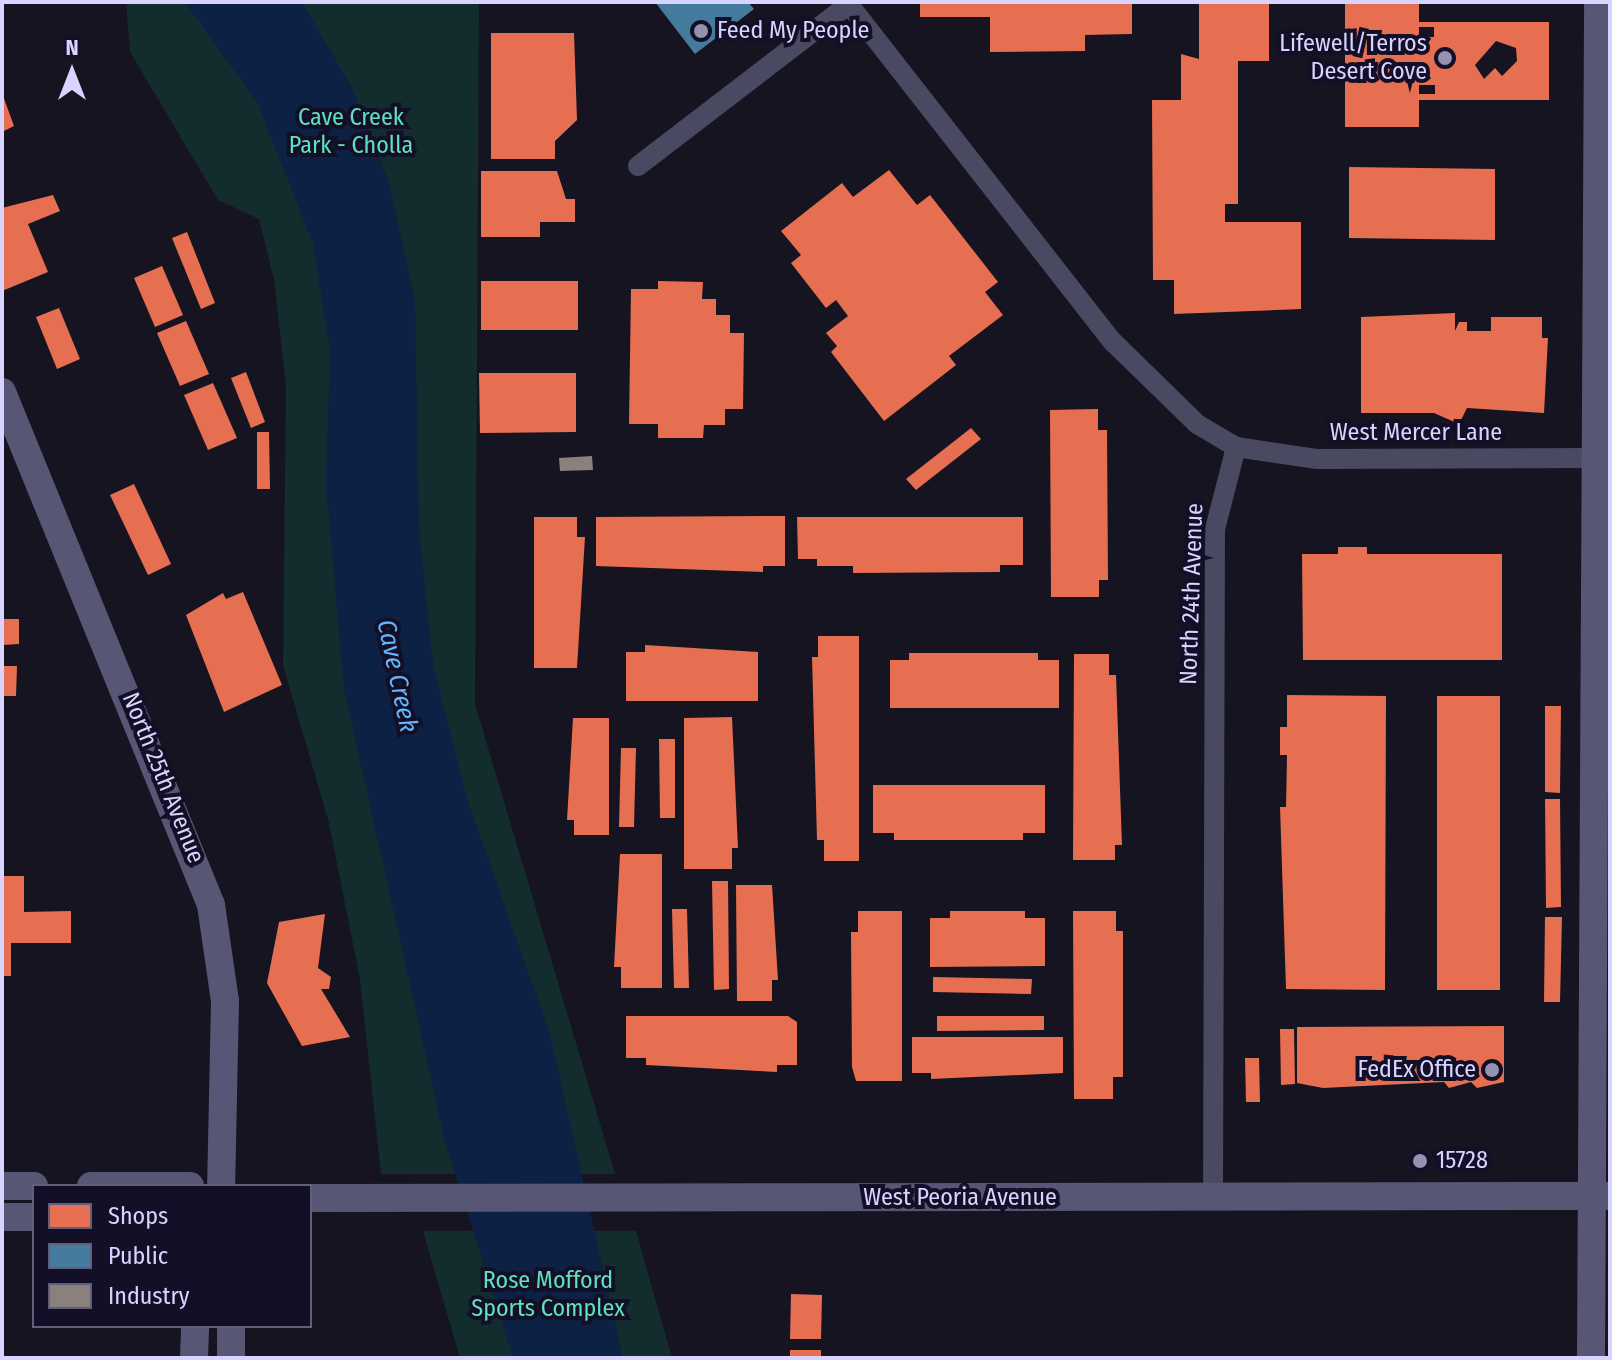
<!DOCTYPE html>
<html>
<head>
<meta charset="utf-8">
<style>
  body { margin:0 }
  #map { position:relative; width:1612px; height:1360px; overflow:hidden; background:#161421; font-family:"Fira Sans Condensed",sans-serif }
  div>[style] { position:absolute }
  .green>* { inset:0; background:#132c2d }
  .water>* { inset:0; background:#0d2144 }
  .shops>* { inset:0; background:#e76f51 }
  .public>* { inset:0; background:#457b9d }
  .industry>* { inset:0; background:#8a817c }
  .street>* { height:20px; margin:-10px; padding:0 10px; transform-origin:10px; border-radius:10px; background:#4a4962 }
  .secondary>* { height:28px; margin:-14px; padding:0 14px; transform-origin:14px; border-radius:14px; background:#575674 }
  .dots>* { width:22px; height:22px; translate:-50% -50%; box-sizing:border-box; border:4px solid #130f26; border-radius:50% }
  span { translate:-50% -50%; white-space:nowrap; text-align:center; line-height:1.15; -webkit-text-stroke:8px #130f26; paint-order:stroke }
  .poi-label { font-size:24px; color:#d9d4ff }
  .left { translate:0 -50%; text-align:left }
  .right { translate:-100% -50%; text-align:right }
  .park-label { font-size:24px; color:#5fe0c0 }
  .street-label { font-size:24px; color:#d9d4ff }
  .water-label { font-size:26px; color:#62b6ff; font-style:italic }
  .frame { position:absolute; inset:0; border:4px solid #d9d4ff; pointer-events:none }
  .legend { position:absolute; left:32px; top:1184px; width:280px; height:144px; box-sizing:border-box; background:#130f26; border:2px solid #625e7d; margin:0; padding:10px 14px; list-style:none; font-size:24px; color:#d9d4ff }
  .legend li { display:flex; align-items:center; gap:16px; height:40px }
  .legend b { width:40px; border:2px solid #625e7d }
  .north { position:absolute; left:32px; top:32px; width:80px; height:80px; -webkit-text-stroke:6px #130f26; paint-order:stroke; rotate:0deg; font-size:22px; font-weight:700; line-height:32px; text-align:center; color:#d9d4ff }
  .north::after { content:''; display:block; margin:auto; width:28px; height:36px; background:#d9d4ff; clip-path:polygon(50% 0,100% 100%,50% 72%,0 100%) }
</style>
</head>
<body>
<div id="map">
  <div class="green">
    <div style="clip-path:polygon(126px 2px,479px 2px,475px 704px,615px 1174px,381px 1174px,360px 980px,329px 823px,283px 665px,286px 386px,274px 280px,259px 219px,218px 200px,130px 52px)"></div>
    <div style="clip-path:polygon(423px 1231px,636px 1231px,672px 1358px,460px 1358px)"></div>
  </div>
  <div class="water">
    <div style="clip-path:polygon(185px 2px,302px 2px,352px 88px,389px 183px,415px 300px,419px 530px,433px 664px,467px 799px,550px 1034px,623px 1358px,513px 1358px,445px 1142px,344px 689px,326px 484px,330px 349px,313px 244px,258px 104px)"></div>
  </div>
  <div class="shops">
    <div style="clip-path:polygon(920px 2px,1132px 2px,1132px 34px,1085px 35px,1085px 51px,990px 52px,990px 17px,920px 17px)"></div>
    <div style="clip-path:polygon(1199px 2px,1269px 2px,1269px 61px,1238px 61px,1238px 204px,1225px 204px,1225px 222px,1301px 222px,1301px 309px,1174px 314px,1174px 280px,1153px 280px,1152px 100px,1181px 100px,1181px 54px,1199px 59px)"></div>
    <div style="clip-path:polygon(evenodd,1345px 2px,1419px 2px,1419px 22px,1549px 22px,1549px 100px,1419px 100px,1419px 127px,1345px 127px,1345px 2px,1419px 27px,1434px 27px,1434px 37px,1419px 37px,1419px 27px,1345px 2px,1496px 41px,1516px 48px,1517px 61px,1502px 76px,1495px 68px,1484px 79px,1475px 65px,1496px 41px,1345px 2px,1419px 85px,1435px 85px,1435px 94px,1419px 94px,1419px 85px)"></div>
    <div style="clip-path:polygon(491px 33px,574px 33px,577px 120px,555px 141px,555px 159px,491px 159px)"></div>
    <div style="clip-path:polygon(2px 93px,14px 126px,2px 132px)"></div>
    <div style="clip-path:polygon(1349px 167px,1495px 169px,1495px 240px,1349px 238px)"></div>
    <div style="clip-path:polygon(889px 170px,917px 205px,930px 195px,998px 282px,985px 292px,1003px 315px,949px 356px,956px 365px,884px 421px,831px 352px,837px 346px,826px 333px,848px 316px,836px 300px,826px 308px,791px 263px,801px 255px,781px 231px,842px 183px,853px 197px)"></div>
    <div style="clip-path:polygon(481px 171px,557px 171px,566px 199px,575px 199px,575px 222px,540px 222px,540px 237px,481px 237px)"></div>
    <div style="clip-path:polygon(53px 195px,60px 211px,28px 224px,48px 272px,2px 291px,2px 208px)"></div>
    <div style="clip-path:polygon(187px 232px,215px 303px,201px 309px,172px 238px)"></div>
    <div style="clip-path:polygon(162px 266px,183px 315px,155px 327px,134px 278px)"></div>
    <div style="clip-path:polygon(481px 281px,578px 281px,578px 330px,481px 330px)"></div>
    <div style="clip-path:polygon(658px 281px,703px 282px,702px 299px,716px 299px,716px 315px,730px 315px,730px 333px,744px 333px,743px 409px,725px 409px,725px 425px,704px 425px,703px 438px,658px 438px,658px 424px,629px 424px,631px 289px,658px 289px)"></div>
    <div style="clip-path:polygon(59px 308px,80px 359px,57px 369px,36px 317px)"></div>
    <div style="clip-path:polygon(1455px 313px,1455px 331px,1459px 322px,1467px 322px,1467px 331px,1491px 331px,1491px 317px,1542px 317px,1542px 338px,1548px 338px,1544px 413px,1467px 408px,1459px 424px,1434px 413px,1361px 413px,1361px 317px)"></div>
    <div style="clip-path:polygon(186px 321px,209px 374px,180px 386px,157px 333px)"></div>
    <div style="clip-path:polygon(246px 372px,265px 422px,251px 428px,231px 378px)"></div>
    <div style="clip-path:polygon(479px 373px,576px 373px,576px 432px,480px 433px)"></div>
    <div style="clip-path:polygon(213px 383px,237px 438px,208px 450px,184px 395px)"></div>
    <div style="clip-path:polygon(1098px 409px,1098px 430px,1107px 430px,1108px 580px,1099px 580px,1099px 597px,1051px 597px,1050px 410px)"></div>
    <div style="clip-path:polygon(971px 428px,981px 439px,916px 490px,906px 479px)"></div>
    <div style="clip-path:polygon(257px 432px,269px 432px,270px 489px,257px 489px)"></div>
    <div style="clip-path:polygon(134px 484px,171px 564px,148px 575px,110px 495px)"></div>
    <div style="clip-path:polygon(785px 516px,785px 566px,763px 566px,763px 572px,596px 566px,596px 517px)"></div>
    <div style="clip-path:polygon(534px 517px,577px 517px,577px 537px,585px 537px,577px 668px,534px 668px)"></div>
    <div style="clip-path:polygon(797px 517px,1023px 517px,1023px 565px,1000px 565px,1000px 572px,853px 573px,853px 566px,817px 566px,817px 559px,798px 559px)"></div>
    <div style="clip-path:polygon(1338px 547px,1367px 547px,1367px 554px,1502px 554px,1502px 660px,1303px 660px,1302px 554px,1338px 554px)"></div>
    <div style="clip-path:polygon(243px 592px,282px 685px,224px 712px,186px 615px,223px 593px,226px 599px)"></div>
    <div style="clip-path:polygon(2px 619px,19px 619px,19px 644px,2px 645px)"></div>
    <div style="clip-path:polygon(818px 636px,859px 636px,859px 861px,824px 861px,824px 840px,817px 840px,812px 657px,818px 657px)"></div>
    <div style="clip-path:polygon(645px 645px,758px 652px,758px 701px,626px 701px,626px 652px,645px 652px)"></div>
    <div style="clip-path:polygon(909px 653px,1038px 653px,1038px 660px,1059px 660px,1059px 708px,890px 708px,890px 660px,909px 660px)"></div>
    <div style="clip-path:polygon(1074px 654px,1109px 654px,1109px 675px,1116px 675px,1122px 845px,1115px 845px,1115px 860px,1073px 860px)"></div>
    <div style="clip-path:polygon(2px 666px,17px 666px,16px 696px,2px 696px)"></div>
    <div style="clip-path:polygon(1287px 695px,1386px 696px,1385px 990px,1286px 989px,1280px 807px,1286px 807px,1287px 755px,1280px 755px,1280px 727px,1287px 727px)"></div>
    <div style="clip-path:polygon(1437px 696px,1500px 696px,1500px 990px,1437px 990px)"></div>
    <div style="clip-path:polygon(1545px 706px,1561px 706px,1560px 793px,1545px 792px)"></div>
    <div style="clip-path:polygon(732px 717px,738px 848px,732px 848px,732px 869px,684px 869px,684px 718px)"></div>
    <div style="clip-path:polygon(573px 718px,609px 718px,609px 835px,574px 835px,574px 820px,567px 820px)"></div>
    <div style="clip-path:polygon(659px 739px,675px 739px,675px 818px,660px 818px)"></div>
    <div style="clip-path:polygon(621px 748px,636px 748px,634px 827px,619px 827px)"></div>
    <div style="clip-path:polygon(873px 785px,1045px 785px,1045px 833px,1023px 833px,1023px 840px,894px 840px,894px 833px,873px 833px)"></div>
    <div style="clip-path:polygon(1545px 799px,1560px 799px,1561px 907px,1546px 908px)"></div>
    <div style="clip-path:polygon(620px 854px,662px 854px,662px 988px,621px 988px,621px 967px,614px 967px)"></div>
    <div style="clip-path:polygon(2px 876px,24px 876px,24px 912px,71px 911px,71px 943px,11px 943px,11px 976px,2px 976px)"></div>
    <div style="clip-path:polygon(712px 881px,728px 881px,729px 989px,714px 990px)"></div>
    <div style="clip-path:polygon(736px 885px,772px 885px,778px 980px,772px 980px,772px 1001px,737px 1001px)"></div>
    <div style="clip-path:polygon(672px 909px,687px 909px,689px 988px,674px 988px)"></div>
    <div style="clip-path:polygon(858px 911px,902px 911px,902px 1081px,856px 1081px,852px 1067px,851px 932px,858px 932px)"></div>
    <div style="clip-path:polygon(950px 911px,1025px 911px,1025px 918px,1045px 918px,1045px 966px,930px 967px,930px 918px,950px 918px)"></div>
    <div style="clip-path:polygon(1073px 911px,1116px 911px,1116px 931px,1123px 931px,1123px 1077px,1113px 1077px,1113px 1099px,1074px 1099px)"></div>
    <div style="clip-path:polygon(325px 914px,318px 968px,331px 977px,329px 989px,321px 989px,350px 1037px,302px 1046px,267px 983px,279px 922px)"></div>
    <div style="clip-path:polygon(1545px 917px,1562px 917px,1560px 1002px,1544px 1002px)"></div>
    <div style="clip-path:polygon(933px 977px,1032px 979px,1031px 994px,933px 992px)"></div>
    <div style="clip-path:polygon(626px 1016px,788px 1016px,797px 1022px,797px 1065px,777px 1065px,777px 1072px,646px 1065px,646px 1058px,626px 1058px)"></div>
    <div style="clip-path:polygon(937px 1016px,1044px 1016px,1044px 1030px,937px 1031px)"></div>
    <div style="clip-path:polygon(1504px 1026px,1504px 1082px,1477px 1088px,1471px 1082px,1449px 1088px,1444px 1082px,1323px 1088px,1297px 1083px,1297px 1027px)"></div>
    <div style="clip-path:polygon(1280px 1029px,1294px 1029px,1295px 1084px,1281px 1085px)"></div>
    <div style="clip-path:polygon(912px 1037px,1063px 1037px,1063px 1073px,931px 1079px,931px 1073px,912px 1073px)"></div>
    <div style="clip-path:polygon(1245px 1058px,1259px 1058px,1260px 1102px,1246px 1102px)"></div>
    <div style="clip-path:polygon(791px 1294px,822px 1295px,821px 1339px,790px 1339px)"></div>
    <div style="clip-path:polygon(790px 1350px,821px 1350px,821px 1358px,790px 1358px)"></div>
  </div>
  <div class="public">
    <div style="clip-path:polygon(655px 2px,748px 2px,754px 9px,695px 54px)"></div>
  </div>
  <div class="industry">
    <div style="clip-path:polygon(592px 456px,593px 470px,560px 471px,559px 458px)"></div>
  </div>
  <div class="street">
    <div style="left:847px;top:2px;width:432px;rotate:52deg"></div>
    <div style="left:1113px;top:342px;width:117px;rotate:44.3deg"></div>
    <div style="left:1197px;top:424px;width:45px;rotate:30.5deg"></div>
    <div style="left:1236px;top:447px;width:81px;rotate:8.5deg"></div>
    <div style="left:1316px;top:459px;width:280px;rotate:-0.2deg"></div>
    <div style="left:638px;top:166px;width:266px;rotate:-37.5deg"></div>
    <div style="left:1213px;top:1196px;width:667px;rotate:-89.83deg"></div>
    <div style="left:1215px;top:529px;width:85px;rotate:-75.6deg"></div>
  </div>
  <div class="secondary">
    <div style="left:2px;top:392px;width:554px;rotate:67.83deg"></div>
    <div style="left:211px;top:905px;width:97px;rotate:81.7deg"></div>
    <div style="left:225px;top:1001px;width:185px;rotate:91.2deg"></div>
    <div style="left:2px;top:1186px;width:32px"></div>
    <div style="left:91px;top:1186px;width:99px"></div>
    <div style="left:310px;top:1198px;width:1299px;rotate:-0.09deg"></div>
    <div style="left:2px;top:1217px;width:32px"></div>
    <div style="left:231px;top:1326px;width:32px;rotate:90deg"></div>
    <div style="left:194px;top:1358px;width:32px;rotate:-88deg"></div>
    <div style="left:1591px;top:1358px;width:1356px;rotate:-89.7deg"></div>
  </div>
  <div class="dots">
    <div style="left:701px;top:31px;background:#9591b1"></div>
    <div style="left:1445px;top:58px;background:#9591b1"></div>
    <div style="left:1492px;top:1070px;background:#9591b1"></div>
    <div style="left:1420px;top:1161px;background:#9591b1"></div>
  </div>
  <div class="poi-label">
    <span class="left" style="left:717px;top:31px">Feed My People</span>
    <span class="right" style="left:1427px;top:58px">Lifewell/Terros<br>Desert Cove</span>
    <span class="right" style="left:1476px;top:1070px">FedEx Office</span>
    <span class="left" style="left:1436px;top:1161px">15728</span>
  </div>
  <div class="park-label">
    <span style="left:351px;top:132px">Cave Creek<br>Park - Cholla</span>
    <span style="left:548px;top:1295px">Rose Mofford<br>Sports Complex</span>
  </div>
  <div class="street-label">
    <span style="left:1416px;top:433px">West Mercer Lane</span>
    <span style="left:1192px;top:594px;rotate:-88deg">North 24th Avenue</span>
    <span style="left:163px;top:778px;rotate:68deg">North 25th Avenue</span>
    <span style="left:960px;top:1198px">West Peoria Avenue</span>
  </div>
  <div class="water-label">
    <span style="left:397px;top:676px;rotate:78deg">Cave Creek</span>
  </div>
  <div class="frame"></div>
  <ul class="legend">
  <li><b style="height:22px;background:#e76f51"></b>Shops</li>
  <li><b style="height:22px;background:#457b9d"></b>Public</li>
  <li><b style="height:22px;background:#8a817c"></b>Industry</li>
  </ul>
  <div class="north">N</div>
</div>
</body>
</html>
